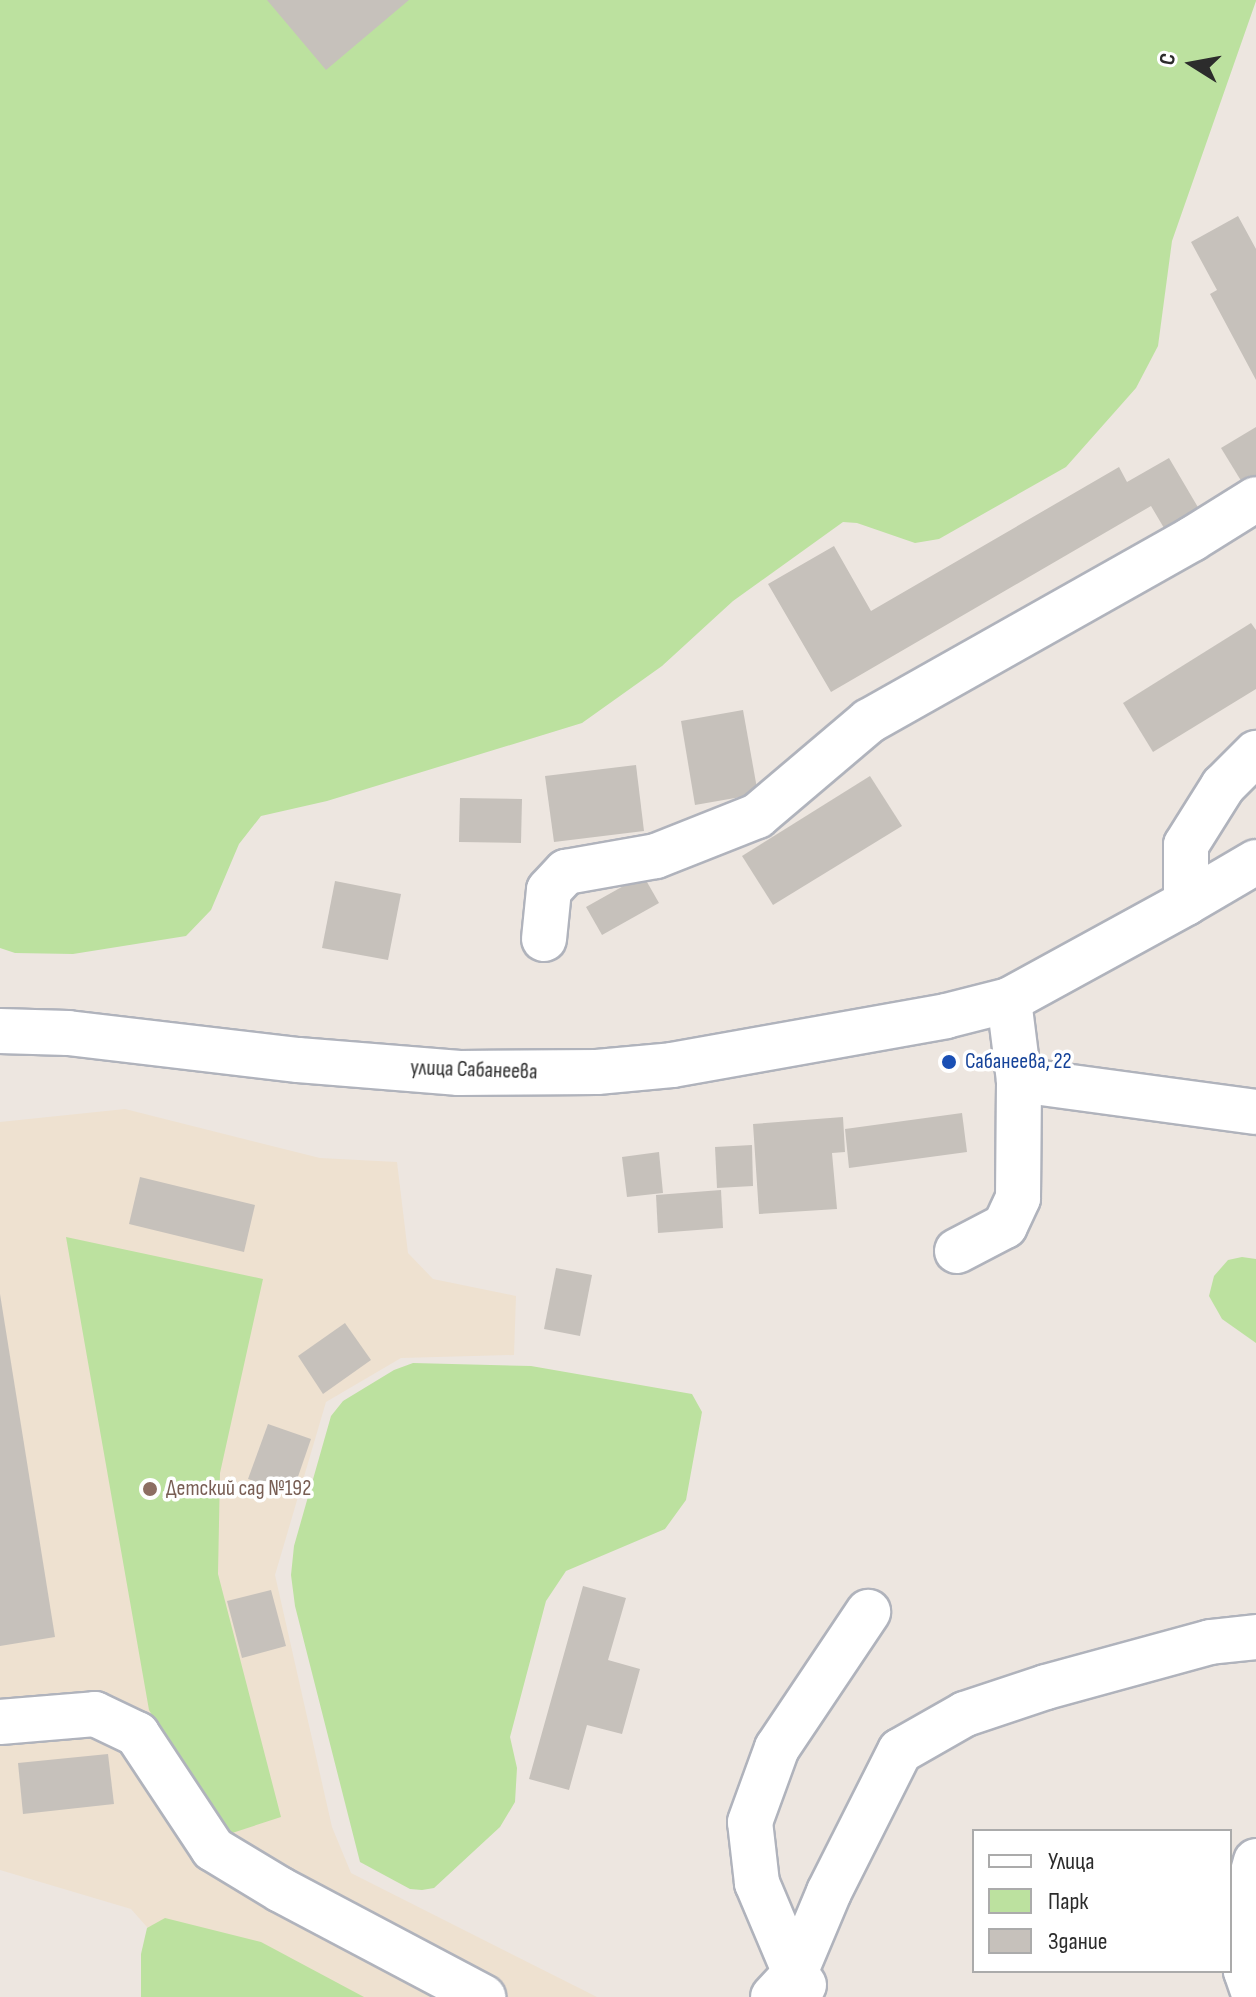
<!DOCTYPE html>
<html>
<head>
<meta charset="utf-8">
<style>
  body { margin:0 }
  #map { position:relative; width:1256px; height:1997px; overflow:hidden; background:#ede6e0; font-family:"Sofia Sans Condensed",sans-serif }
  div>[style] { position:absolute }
  .education>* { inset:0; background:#eee1d0 }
  .green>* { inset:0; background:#bce19f }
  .building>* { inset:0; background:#c6c1bb }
  .roads { filter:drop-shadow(2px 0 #b0b3bc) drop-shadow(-2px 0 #b0b3bc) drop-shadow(0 2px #b0b3bc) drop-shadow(0 -2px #b0b3bc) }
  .minor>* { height:44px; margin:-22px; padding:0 22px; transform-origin:22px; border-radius:22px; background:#fff }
  .dots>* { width:22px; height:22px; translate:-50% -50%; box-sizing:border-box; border:4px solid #fff; border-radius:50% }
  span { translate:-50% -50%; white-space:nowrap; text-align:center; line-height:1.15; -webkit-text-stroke:7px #fff; paint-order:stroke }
  .transit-label { font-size:22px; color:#164399 }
  .left { translate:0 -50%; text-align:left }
  .street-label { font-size:22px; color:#2c2c2c }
  .education-label { font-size:22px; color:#785e54 }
  .legend { position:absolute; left:972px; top:1829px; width:260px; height:144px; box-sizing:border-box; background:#fff; border:2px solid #ababab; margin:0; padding:10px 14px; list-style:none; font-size:24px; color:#2c2c2c }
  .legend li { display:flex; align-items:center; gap:16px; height:40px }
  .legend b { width:40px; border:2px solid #ababab }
  .north { position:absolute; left:1152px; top:24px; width:80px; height:80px; -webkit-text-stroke:6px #fff; paint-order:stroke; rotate:281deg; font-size:22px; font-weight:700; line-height:32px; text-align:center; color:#2c2c2c }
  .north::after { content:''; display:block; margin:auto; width:28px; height:36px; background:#2c2c2c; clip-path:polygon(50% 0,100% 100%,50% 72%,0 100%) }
</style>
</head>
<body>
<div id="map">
  <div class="education">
    <div style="clip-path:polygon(125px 1109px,320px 1158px,397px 1162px,408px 1253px,433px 1279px,516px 1296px,514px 1355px,401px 1358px,326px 1402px,275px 1575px,332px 1827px,351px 1873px,597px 1997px,209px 1997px,131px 1909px,0 1870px,0 1122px)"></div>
  </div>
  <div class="green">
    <div style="clip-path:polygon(0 0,1256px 0,1256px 1px,1172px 241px,1158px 346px,1136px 388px,1066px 467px,939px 539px,915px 543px,857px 523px,843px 522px,733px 601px,662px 666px,582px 723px,327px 801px,261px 816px,239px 844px,211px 910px,186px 936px,73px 954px,15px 953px,0 948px)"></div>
    <div style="clip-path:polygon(66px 1237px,263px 1279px,220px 1473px,218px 1574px,281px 1817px,223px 1836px,149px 1710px)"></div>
    <div style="clip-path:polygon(1242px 1257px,1256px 1259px,1256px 1343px,1222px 1319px,1209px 1296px,1214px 1276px,1228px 1260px)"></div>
    <div style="clip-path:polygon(413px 1363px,531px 1366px,692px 1394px,702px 1412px,686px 1500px,665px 1529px,566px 1571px,546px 1601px,510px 1737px,517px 1768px,515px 1802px,500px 1827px,434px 1888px,422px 1890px,410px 1889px,360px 1862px,295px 1606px,291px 1575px,294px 1546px,331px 1416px,343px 1401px,394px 1370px)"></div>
    <div style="clip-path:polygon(165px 1918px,261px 1942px,364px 1997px,141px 1997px,141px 1954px,147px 1928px)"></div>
  </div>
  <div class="building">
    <div style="clip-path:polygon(267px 0,409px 0,326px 70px)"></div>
    <div style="clip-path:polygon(1238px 216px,1256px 249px,1256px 380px,1210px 294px,1217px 290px,1191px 242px)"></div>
    <div style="clip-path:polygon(1256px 427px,1256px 494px,1251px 497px,1221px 448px)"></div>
    <div style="clip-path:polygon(1169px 458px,1199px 509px,1164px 528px,1151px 506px,831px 692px,768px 584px,834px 546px,871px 611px,1119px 467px,1127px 482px)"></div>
    <div style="clip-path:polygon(1251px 623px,1256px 630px,1256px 689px,1153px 752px,1123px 703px)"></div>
    <div style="clip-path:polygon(743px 710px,758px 794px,695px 805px,681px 721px)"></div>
    <div style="clip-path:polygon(636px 765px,644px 831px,554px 842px,545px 776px)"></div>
    <div style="clip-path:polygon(870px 776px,902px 826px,773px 905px,742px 856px)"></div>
    <div style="clip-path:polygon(460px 798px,522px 799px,521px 843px,459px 842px)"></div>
    <div style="clip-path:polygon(643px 875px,659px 903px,602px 935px,586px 907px)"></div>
    <div style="clip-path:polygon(335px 881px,401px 894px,388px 960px,322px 948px)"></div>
    <div style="clip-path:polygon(962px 1113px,967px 1152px,849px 1168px,845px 1129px)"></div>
    <div style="clip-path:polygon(843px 1117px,845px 1152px,832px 1153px,837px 1209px,759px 1214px,753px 1124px)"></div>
    <div style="clip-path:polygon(752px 1145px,753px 1186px,717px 1188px,715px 1147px)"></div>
    <div style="clip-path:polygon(659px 1152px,663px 1193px,627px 1197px,622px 1157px)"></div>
    <div style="clip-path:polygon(140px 1177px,255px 1205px,244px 1252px,129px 1224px)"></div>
    <div style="clip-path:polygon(721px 1190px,723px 1228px,658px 1233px,656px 1195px)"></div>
    <div style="clip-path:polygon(556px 1268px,592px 1275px,580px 1336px,544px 1329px)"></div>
    <div style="clip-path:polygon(0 1294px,55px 1637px,0 1646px)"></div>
    <div style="clip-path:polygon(345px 1323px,371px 1360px,323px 1394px,298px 1356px)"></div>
    <div style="clip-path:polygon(268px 1424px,311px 1439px,292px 1494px,248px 1479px)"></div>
    <div style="clip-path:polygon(583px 1586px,626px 1598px,608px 1660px,640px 1669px,622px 1734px,587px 1725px,569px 1790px,529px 1779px)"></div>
    <div style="clip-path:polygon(271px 1590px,286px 1646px,242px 1658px,227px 1601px)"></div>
    <div style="clip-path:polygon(108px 1754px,114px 1804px,23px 1814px,18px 1763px)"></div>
  </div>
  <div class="roads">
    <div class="minor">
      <div style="left:1186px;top:903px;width:81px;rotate:-30.4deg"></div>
      <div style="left:544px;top:939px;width:49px;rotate:-84.2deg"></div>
      <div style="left:549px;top:890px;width:25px;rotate:-47deg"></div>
      <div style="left:566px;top:872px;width:91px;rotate:-10.1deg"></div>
      <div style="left:656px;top:856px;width:109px;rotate:-21.6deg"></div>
      <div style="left:757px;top:816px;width:147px;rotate:-40.3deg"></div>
      <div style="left:869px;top:721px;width:371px;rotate:-29.4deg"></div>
      <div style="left:1192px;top:539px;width:75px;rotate:-32deg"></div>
      <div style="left:1009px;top:1000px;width:81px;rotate:82.9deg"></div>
      <div style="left:1019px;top:1080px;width:239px;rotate:7.7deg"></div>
      <div style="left:0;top:1031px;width:68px;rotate:1.7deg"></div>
      <div style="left:68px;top:1033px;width:232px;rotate:6.7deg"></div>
      <div style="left:298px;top:1060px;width:162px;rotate:4.6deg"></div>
      <div style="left:459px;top:1073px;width:138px;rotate:-0.4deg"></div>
      <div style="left:597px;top:1072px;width:75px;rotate:-5.3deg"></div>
      <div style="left:672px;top:1065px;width:278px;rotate:-10.1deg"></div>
      <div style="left:946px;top:1016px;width:65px;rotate:-14.3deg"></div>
      <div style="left:1009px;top:1000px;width:202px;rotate:-28.7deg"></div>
      <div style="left:1186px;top:903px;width:58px;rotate:-90deg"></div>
      <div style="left:1186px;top:845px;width:70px;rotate:-57.9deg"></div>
      <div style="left:1223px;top:786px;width:47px;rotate:-45deg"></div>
      <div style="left:957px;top:1251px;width:54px;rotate:-27.5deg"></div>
      <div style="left:1005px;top:1226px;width:31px;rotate:-65deg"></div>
      <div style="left:1018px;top:1198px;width:118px;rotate:-89.5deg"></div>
      <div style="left:0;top:1722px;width:95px;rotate:-4.8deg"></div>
      <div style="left:95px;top:1714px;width:47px;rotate:25.5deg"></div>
      <div style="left:137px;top:1734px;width:138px;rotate:56.5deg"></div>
      <div style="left:213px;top:1849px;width:79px;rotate:31.1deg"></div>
      <div style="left:281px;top:1890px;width:229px;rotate:27.9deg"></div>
      <div style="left:804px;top:1985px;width:15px;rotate:-127deg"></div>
      <div style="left:795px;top:1973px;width:98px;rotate:-112.9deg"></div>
      <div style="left:757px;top:1883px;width:61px;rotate:-96.5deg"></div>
      <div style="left:750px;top:1822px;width:79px;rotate:-70deg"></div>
      <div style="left:777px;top:1748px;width:164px;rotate:-56.2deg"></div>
      <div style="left:773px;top:1997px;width:33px;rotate:-47deg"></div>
      <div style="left:795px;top:1973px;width:88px;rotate:-67.2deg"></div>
      <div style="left:829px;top:1892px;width:158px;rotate:-63.3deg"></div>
      <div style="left:900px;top:1751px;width:75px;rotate:-29.6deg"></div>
      <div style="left:965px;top:1714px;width:85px;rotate:-18.4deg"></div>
      <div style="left:1046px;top:1687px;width:170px;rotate:-15.3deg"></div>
      <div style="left:1210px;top:1642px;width:46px;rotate:-6.2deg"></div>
      <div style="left:1255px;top:1997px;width:28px;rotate:-109deg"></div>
      <div style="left:1246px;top:1971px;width:56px;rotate:-95.1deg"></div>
      <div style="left:1241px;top:1915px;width:56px;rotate:-74.5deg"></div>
    </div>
  </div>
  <div class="dots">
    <div style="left:949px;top:1062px;background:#1a4fb4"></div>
    <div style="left:150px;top:1489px;background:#8d6e63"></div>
  </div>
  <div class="transit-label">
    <span class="left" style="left:965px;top:1062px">Сабанеева, 22</span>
  </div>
  <div class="street-label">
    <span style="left:474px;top:1070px;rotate:2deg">улица Сабанеева</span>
  </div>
  <div class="education-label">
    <span class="left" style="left:166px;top:1489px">Детский сад №192</span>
  </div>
  <ul class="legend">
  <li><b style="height:10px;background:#fff"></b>Улица</li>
  <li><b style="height:22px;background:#bce19f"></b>Парк</li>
  <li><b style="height:22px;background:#c6c1bb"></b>Здание</li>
  </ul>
  <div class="north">С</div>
</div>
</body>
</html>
